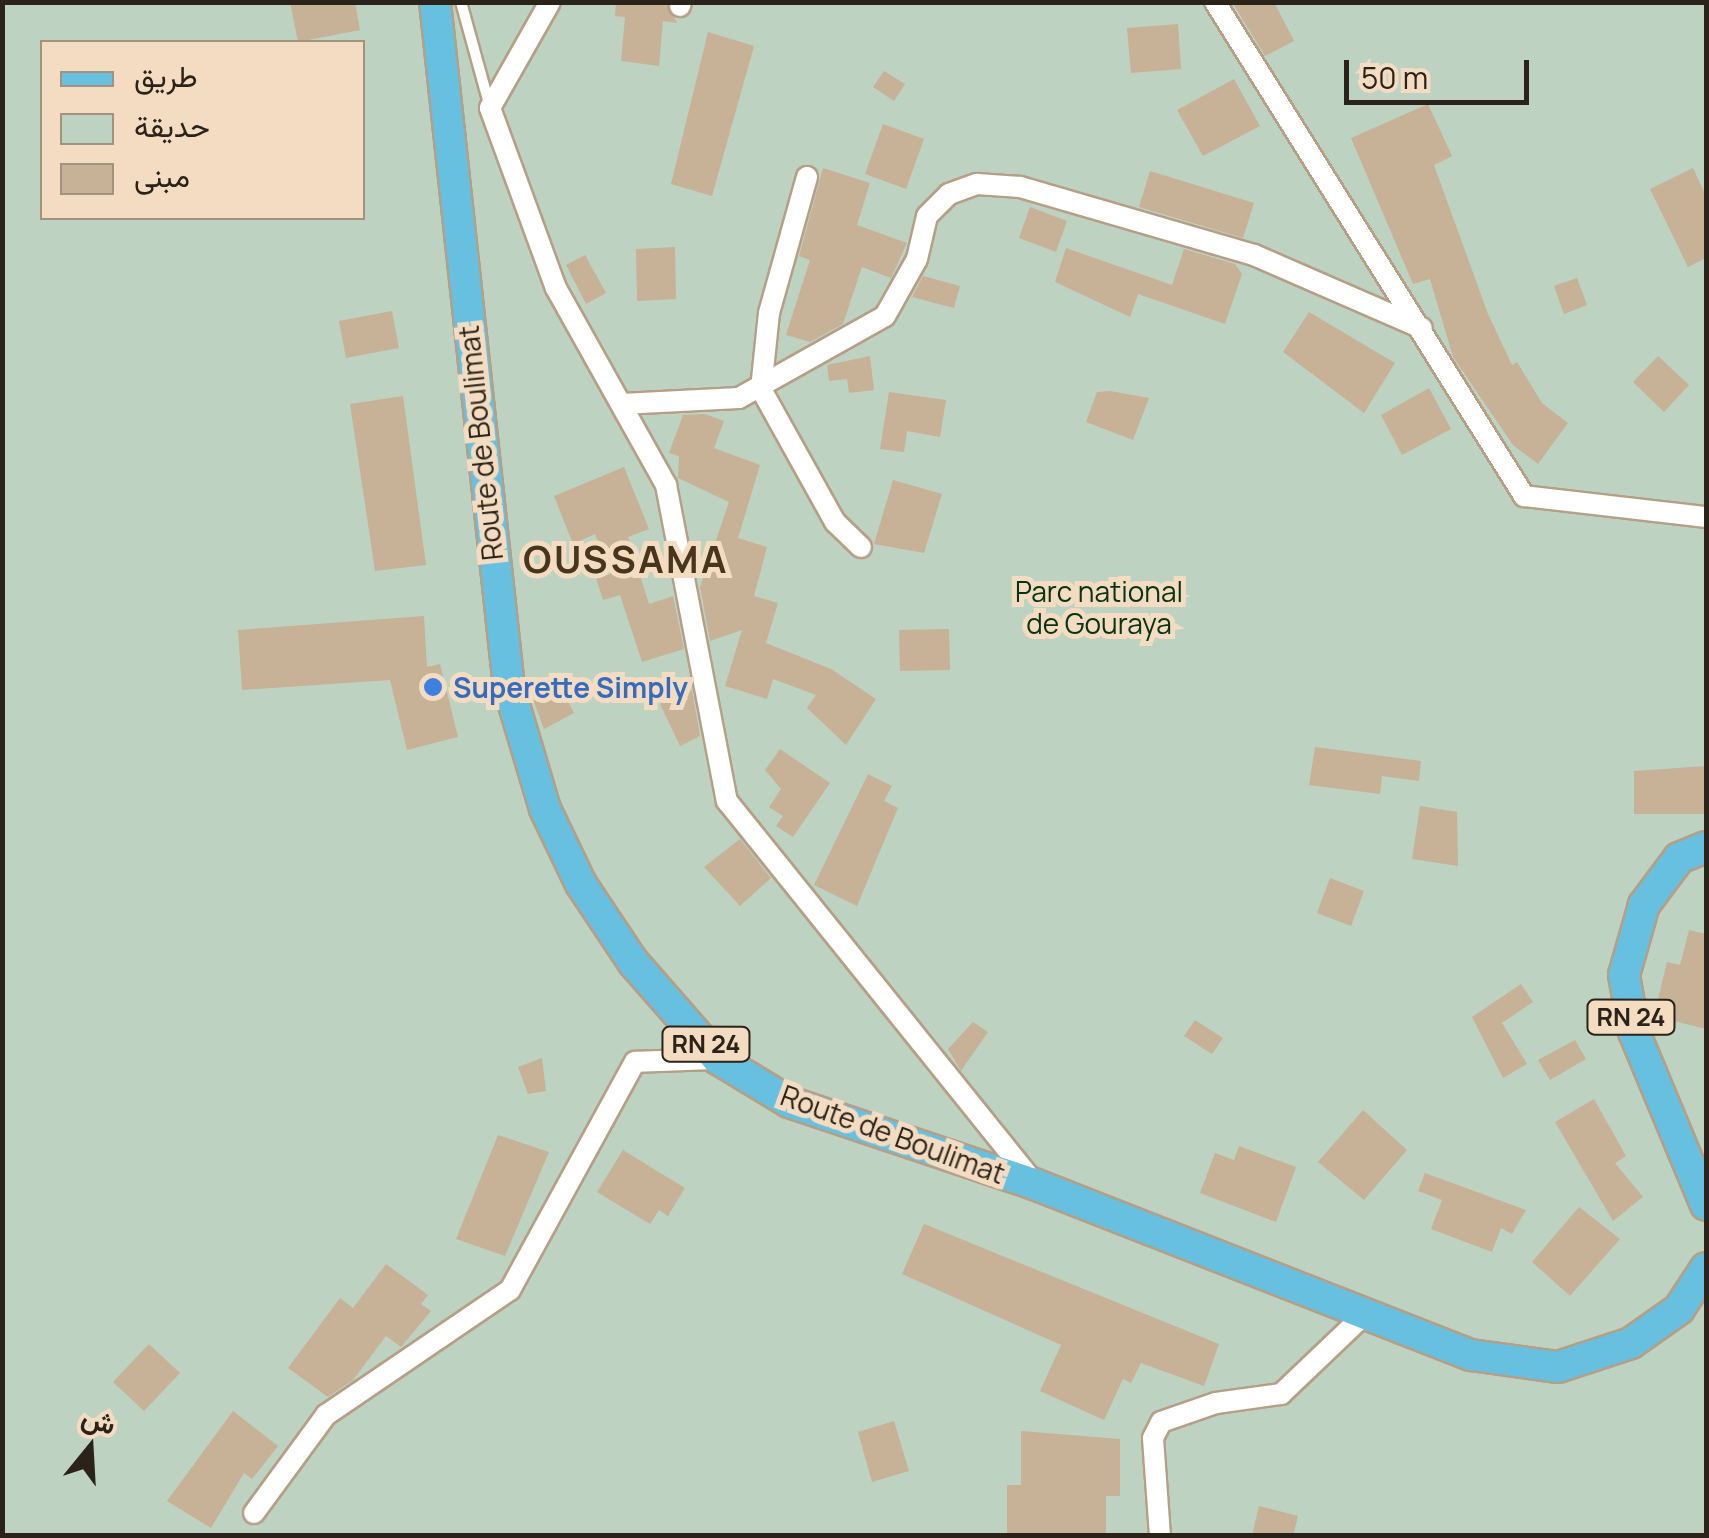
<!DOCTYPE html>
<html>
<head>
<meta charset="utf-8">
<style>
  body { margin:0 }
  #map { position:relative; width:1709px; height:1538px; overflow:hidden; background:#f3dcc1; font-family:Manrope,Vazirmatn,sans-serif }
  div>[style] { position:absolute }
  .green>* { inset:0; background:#bed2c1 }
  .building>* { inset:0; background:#c7b197 }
  .roads { filter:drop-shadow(2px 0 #b59f86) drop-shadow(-2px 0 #b59f86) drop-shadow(0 2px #b59f86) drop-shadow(0 -2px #b59f86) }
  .service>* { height:10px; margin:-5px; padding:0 5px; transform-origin:5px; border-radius:5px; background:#fff }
  .minor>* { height:20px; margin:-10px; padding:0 10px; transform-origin:10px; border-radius:10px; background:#fff }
  .primary>* { height:30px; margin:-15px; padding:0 15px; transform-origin:15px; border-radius:15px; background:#67c0df }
  .dots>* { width:28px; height:28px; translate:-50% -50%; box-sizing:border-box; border:5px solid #f3dcc1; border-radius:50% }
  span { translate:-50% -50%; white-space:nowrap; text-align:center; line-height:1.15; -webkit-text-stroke:10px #f3dcc1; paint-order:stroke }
  .shield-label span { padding:2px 8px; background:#f3dcc1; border:2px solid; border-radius:8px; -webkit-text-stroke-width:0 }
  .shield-label { font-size:25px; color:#2b2319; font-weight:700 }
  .street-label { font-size:28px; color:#2b2319 }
  .park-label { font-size:28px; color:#053313 }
  .shop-label { font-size:28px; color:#366cbe; font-weight:700 }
  .left { translate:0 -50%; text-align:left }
  .district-label { font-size:38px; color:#47351e; font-weight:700; letter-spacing:2.5px }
  .frame { position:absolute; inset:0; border:5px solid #2b2319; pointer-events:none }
  .legend { position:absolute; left:40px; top:40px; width:325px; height:180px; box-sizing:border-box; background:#f3dcc1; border:2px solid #a3927e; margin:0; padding:12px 18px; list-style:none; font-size:30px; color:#2b2319 }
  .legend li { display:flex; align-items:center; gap:20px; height:50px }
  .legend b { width:50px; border:2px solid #a3927e }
  .north { position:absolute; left:40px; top:1398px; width:100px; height:100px; -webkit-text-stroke:8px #f3dcc1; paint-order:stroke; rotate:18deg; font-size:28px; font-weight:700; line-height:40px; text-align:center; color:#2b2319 }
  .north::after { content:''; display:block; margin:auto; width:35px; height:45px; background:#2b2319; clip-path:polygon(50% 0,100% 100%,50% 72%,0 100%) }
  .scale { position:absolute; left:1344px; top:60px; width:185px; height:45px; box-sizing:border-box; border:5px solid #2b2319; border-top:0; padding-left:12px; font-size:30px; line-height:35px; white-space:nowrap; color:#2b2319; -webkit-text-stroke:8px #f3dcc1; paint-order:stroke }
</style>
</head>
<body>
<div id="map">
  <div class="green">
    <div style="clip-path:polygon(evenodd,3px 3px,1706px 3px,1706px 1535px,3px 1536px,3px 3px,42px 42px,362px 42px,362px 218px,42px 218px,42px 42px)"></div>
  </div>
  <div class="building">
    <div style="clip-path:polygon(290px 2px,355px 2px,360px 30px,298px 42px)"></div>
    <div style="clip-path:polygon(616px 2px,667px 2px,677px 23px,663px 21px,659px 66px,621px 61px,625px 17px,615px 16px)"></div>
    <div style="clip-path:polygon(1232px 2px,1274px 2px,1294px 41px,1265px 56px)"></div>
    <div style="clip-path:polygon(1178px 24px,1181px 69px,1131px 73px,1127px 28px)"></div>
    <div style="clip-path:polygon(708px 32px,754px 46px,712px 196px,671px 184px)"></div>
    <div style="clip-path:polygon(884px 71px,905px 84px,894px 101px,873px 87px)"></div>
    <div style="clip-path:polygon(1234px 79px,1260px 126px,1203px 156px,1177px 110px)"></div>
    <div style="clip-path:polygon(1428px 104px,1452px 156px,1434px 165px,1488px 314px,1512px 365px,1517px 362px,1542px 403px,1568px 423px,1538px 464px,1513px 445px,1453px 357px,1430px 279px,1413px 284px,1351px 138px)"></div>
    <div style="clip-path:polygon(883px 124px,924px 139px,906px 189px,865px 174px)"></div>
    <div style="clip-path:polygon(823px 168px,870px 183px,857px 225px,907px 243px,891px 278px,862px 267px,843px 324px,810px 342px,786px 335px,810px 260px,799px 256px)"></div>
    <div style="clip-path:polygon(1693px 168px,1706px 196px,1706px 258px,1688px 267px,1650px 189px)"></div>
    <div style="clip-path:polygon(1150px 171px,1254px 203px,1243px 238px,1139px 207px)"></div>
    <div style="clip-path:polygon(1030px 207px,1067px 221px,1056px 252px,1019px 238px)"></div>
    <div style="clip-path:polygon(675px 247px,676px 299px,637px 301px,636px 249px)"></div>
    <div style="clip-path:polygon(1066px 248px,1172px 285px,1184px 249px,1235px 264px,1242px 274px,1225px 324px,1138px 294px,1130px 317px,1055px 282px)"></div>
    <div style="clip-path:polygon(585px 255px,606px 293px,586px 304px,566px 265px)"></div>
    <div style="clip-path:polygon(923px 276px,960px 286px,954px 308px,912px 297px)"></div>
    <div style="clip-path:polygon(1577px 278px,1587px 305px,1564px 314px,1554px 286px)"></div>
    <div style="clip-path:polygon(392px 311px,399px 348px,346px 358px,339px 321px)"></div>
    <div style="clip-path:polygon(1309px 312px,1395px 363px,1364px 413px,1283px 352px)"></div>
    <div style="clip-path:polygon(870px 356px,874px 390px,849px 393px,847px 379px,829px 381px,827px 365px)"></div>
    <div style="clip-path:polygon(1658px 356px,1689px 385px,1664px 412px,1633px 382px)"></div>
    <div style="clip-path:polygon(1429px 388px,1451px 429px,1402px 455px,1381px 415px)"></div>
    <div style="clip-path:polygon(1110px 391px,1149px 398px,1133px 440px,1086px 422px,1097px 392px)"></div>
    <div style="clip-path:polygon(889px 392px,946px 400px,940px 437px,907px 431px,904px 452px,880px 449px)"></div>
    <div style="clip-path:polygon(403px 396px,426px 565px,375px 571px,350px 404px)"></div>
    <div style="clip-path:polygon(705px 414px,724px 421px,714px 448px,760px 465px,738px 538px,767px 547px,754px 596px,778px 603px,766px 643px,831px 669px,876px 699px,846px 745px,807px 708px,816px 695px,773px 679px,767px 699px,725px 686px,742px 630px,710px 641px,700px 587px,729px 502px,678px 478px,679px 456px,669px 453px,683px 415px)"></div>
    <div style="clip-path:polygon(624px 467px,649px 529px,628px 537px,649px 604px,673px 596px,684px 649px,642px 662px,620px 595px,603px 600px,596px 578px,611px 574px,595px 534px,573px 544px,554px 496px)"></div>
    <div style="clip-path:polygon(893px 480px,942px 494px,924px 553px,874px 544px)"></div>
    <div style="clip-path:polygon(424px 616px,427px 667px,440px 664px,458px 737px,407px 750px,390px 680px,242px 690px,238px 630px)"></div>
    <div style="clip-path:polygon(949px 629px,950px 670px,900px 671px,899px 630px)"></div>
    <div style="clip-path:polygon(554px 675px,574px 713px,544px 729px,529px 688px)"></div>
    <div style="clip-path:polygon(692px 690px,700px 736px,680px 746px,660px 704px)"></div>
    <div style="clip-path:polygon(1315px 747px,1421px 761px,1419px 781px,1382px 776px,1380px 794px,1309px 785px)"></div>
    <div style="clip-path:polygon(780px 749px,830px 783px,793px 837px,776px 826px,783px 816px,769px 807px,781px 789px,765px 770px)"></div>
    <div style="clip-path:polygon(1706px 766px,1706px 814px,1634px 814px,1634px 771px)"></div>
    <div style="clip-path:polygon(868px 774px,892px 786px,884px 801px,898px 808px,857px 906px,814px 885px)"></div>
    <div style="clip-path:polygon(1420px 806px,1457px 812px,1458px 866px,1412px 859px)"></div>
    <div style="clip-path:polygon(740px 839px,771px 878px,740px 906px,704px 867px)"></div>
    <div style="clip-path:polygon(1330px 878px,1364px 891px,1351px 926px,1317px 913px)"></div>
    <div style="clip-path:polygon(1689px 930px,1706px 934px,1706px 1029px,1654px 1016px,1667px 962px,1680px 965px)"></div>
    <div style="clip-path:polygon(1521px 984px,1533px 1002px,1502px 1023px,1527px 1064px,1503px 1078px,1472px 1017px)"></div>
    <div style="clip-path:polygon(1195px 1020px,1223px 1038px,1212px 1054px,1184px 1036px)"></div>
    <div style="clip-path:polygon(973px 1022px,988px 1032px,961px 1071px,948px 1049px)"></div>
    <div style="clip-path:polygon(1575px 1040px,1586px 1059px,1550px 1080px,1538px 1060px)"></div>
    <div style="clip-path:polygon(542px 1058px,546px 1091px,528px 1094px,518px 1067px)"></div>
    <div style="clip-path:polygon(1594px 1099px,1626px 1156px,1615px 1163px,1643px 1197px,1613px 1221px,1555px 1122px)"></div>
    <div style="clip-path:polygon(1363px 1110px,1407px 1150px,1364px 1200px,1318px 1162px)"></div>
    <div style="clip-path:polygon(498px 1135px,549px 1152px,505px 1256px,456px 1239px)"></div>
    <div style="clip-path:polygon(1239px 1146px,1296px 1167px,1276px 1222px,1200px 1193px,1215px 1153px,1234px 1160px)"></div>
    <div style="clip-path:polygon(623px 1150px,685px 1188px,668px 1216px,659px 1210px,650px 1224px,597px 1192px)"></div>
    <div style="clip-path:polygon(1425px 1173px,1526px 1210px,1512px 1234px,1501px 1228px,1492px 1252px,1431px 1229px,1442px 1200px,1418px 1191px)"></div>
    <div style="clip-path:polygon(1579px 1207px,1620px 1239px,1570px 1296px,1532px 1262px)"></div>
    <div style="clip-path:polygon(924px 1224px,1219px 1344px,1204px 1386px,1141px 1363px,1131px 1383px,1123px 1379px,1104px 1420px,1040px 1391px,1061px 1345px,902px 1274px)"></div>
    <div style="clip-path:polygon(386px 1264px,428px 1295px,421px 1304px,431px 1311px,401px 1347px,386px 1336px,353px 1380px,328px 1397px,288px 1368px,340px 1298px,353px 1308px)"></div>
    <div style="clip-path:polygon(149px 1344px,180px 1373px,144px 1411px,113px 1382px)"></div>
    <div style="clip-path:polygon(233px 1411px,278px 1446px,252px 1479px,244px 1473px,211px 1528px,167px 1501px)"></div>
    <div style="clip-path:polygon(894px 1421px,909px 1471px,872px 1482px,858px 1432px)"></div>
    <div style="clip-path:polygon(1021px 1431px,1120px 1439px,1120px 1496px,1106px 1496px,1106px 1536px,1007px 1533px,1007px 1485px,1021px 1485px)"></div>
    <div style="clip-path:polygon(1259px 1506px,1298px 1516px,1293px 1536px,1252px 1536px)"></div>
  </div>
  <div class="roads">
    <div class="service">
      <div style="left:461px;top:2px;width:109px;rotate:74.6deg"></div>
    </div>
    <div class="minor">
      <div style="left:550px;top:2px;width:122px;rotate:119.5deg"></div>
      <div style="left:490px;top:108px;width:192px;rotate:69.9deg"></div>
      <div style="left:556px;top:288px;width:226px;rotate:60.8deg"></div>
      <div style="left:666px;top:485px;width:322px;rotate:79.1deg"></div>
      <div style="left:727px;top:801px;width:489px;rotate:51.2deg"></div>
      <div style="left:1215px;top:2px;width:583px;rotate:57.97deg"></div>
      <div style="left:1524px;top:496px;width:183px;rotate:6.6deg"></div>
      <div style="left:680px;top:6px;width:4px;rotate:-76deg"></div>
      <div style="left:807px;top:177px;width:141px;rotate:105.6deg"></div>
      <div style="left:769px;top:313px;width:76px;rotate:96deg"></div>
      <div style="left:761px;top:389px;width:152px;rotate:60.9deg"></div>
      <div style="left:835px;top:522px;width:36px;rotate:44deg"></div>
      <div style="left:621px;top:404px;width:118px;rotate:-2.9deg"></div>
      <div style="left:739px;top:398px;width:167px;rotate:-29.3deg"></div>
      <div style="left:885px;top:316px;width:65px;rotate:-60.7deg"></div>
      <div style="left:917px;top:259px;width:44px;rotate:-76.9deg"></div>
      <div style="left:927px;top:216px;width:31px;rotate:-45deg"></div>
      <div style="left:949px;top:194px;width:30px;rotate:-20deg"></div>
      <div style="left:977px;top:184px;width:43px;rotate:4deg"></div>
      <div style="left:1020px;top:187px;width:244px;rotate:16.2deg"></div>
      <div style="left:1254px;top:255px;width:183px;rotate:23.5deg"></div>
      <div style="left:254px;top:1513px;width:122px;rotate:-53.7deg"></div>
      <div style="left:326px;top:1415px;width:222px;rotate:-34.2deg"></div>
      <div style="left:510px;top:1290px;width:260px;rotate:-61.3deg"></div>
      <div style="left:635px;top:1062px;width:83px;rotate:-2.1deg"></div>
      <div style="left:1160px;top:1536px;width:98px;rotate:-94.1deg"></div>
      <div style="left:1153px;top:1438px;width:18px;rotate:-63deg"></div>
      <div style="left:1161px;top:1422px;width:58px;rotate:-19.1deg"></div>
      <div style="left:1216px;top:1403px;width:66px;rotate:-7.9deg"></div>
      <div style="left:1281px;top:1394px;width:117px;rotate:-43.6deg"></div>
    </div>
    <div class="primary">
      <div style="left:435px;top:2px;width:690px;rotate:83.84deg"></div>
      <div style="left:509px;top:688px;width:126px;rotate:73.4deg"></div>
      <div style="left:545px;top:809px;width:83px;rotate:64.4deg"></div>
      <div style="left:581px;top:884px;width:94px;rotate:56.3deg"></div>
      <div style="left:633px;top:962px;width:129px;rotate:48.8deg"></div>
      <div style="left:718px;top:1059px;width:83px;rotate:31.2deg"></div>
      <div style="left:789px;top:1102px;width:258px;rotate:18.5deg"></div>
      <div style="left:1034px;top:1184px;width:469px;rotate:21.4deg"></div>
      <div style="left:1471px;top:1355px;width:88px;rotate:7.9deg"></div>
      <div style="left:1558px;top:1367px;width:77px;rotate:-18.2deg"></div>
      <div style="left:1631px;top:1343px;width:59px;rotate:-35.3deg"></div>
      <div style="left:1679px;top:1309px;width:49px;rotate:-56.6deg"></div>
      <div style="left:1706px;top:847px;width:29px;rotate:158deg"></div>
      <div style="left:1679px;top:858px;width:59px;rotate:126.7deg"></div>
      <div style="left:1644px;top:905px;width:73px;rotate:105.9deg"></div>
      <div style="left:1624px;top:975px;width:58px;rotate:80deg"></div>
      <div style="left:1634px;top:1032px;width:187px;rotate:67.4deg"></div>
    </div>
  </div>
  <div class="dots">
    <div style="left:433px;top:687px;background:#3f7fe0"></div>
  </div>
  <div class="shield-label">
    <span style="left:1631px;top:1017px">RN 24</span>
    <span style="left:706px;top:1044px">RN 24</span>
  </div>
  <div class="street-label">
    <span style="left:480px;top:443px;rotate:-96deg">Route de Boulimat</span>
    <span style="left:893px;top:1134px;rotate:20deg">Route de Boulimat</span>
  </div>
  <div class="park-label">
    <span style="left:1099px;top:607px">Parc national<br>de Gouraya</span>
  </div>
  <div class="shop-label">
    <span class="left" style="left:453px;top:687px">Superette Simply</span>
  </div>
  <div class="district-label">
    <span style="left:626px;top:559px">OUSSAMA</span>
  </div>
  <div class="frame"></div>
  <ul class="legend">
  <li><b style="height:12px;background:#67c0df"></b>طريق</li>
  <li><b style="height:28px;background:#bed2c1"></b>حديقة</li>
  <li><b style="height:28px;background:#c7b197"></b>مبنى</li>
  </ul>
  <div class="north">ش</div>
  <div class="scale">50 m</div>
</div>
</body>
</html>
